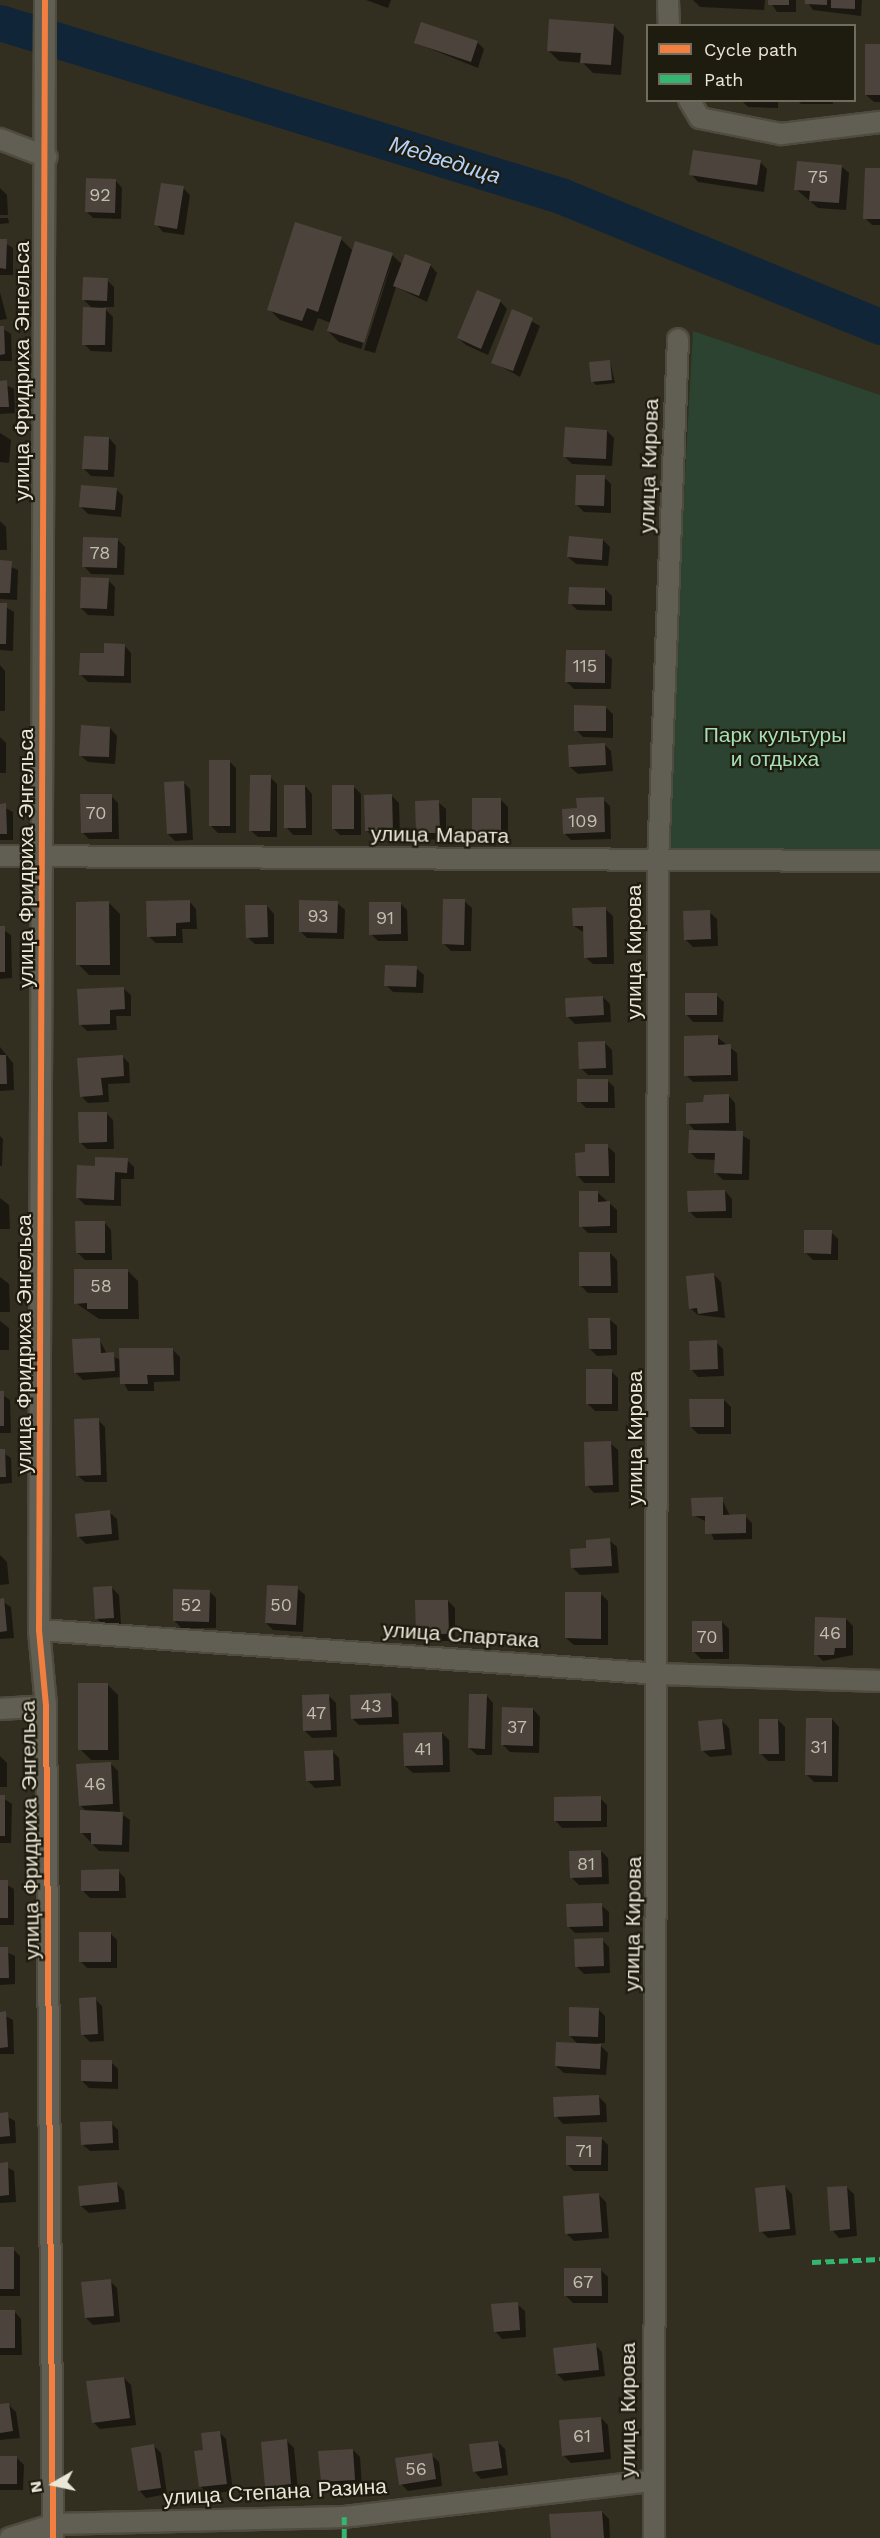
<!DOCTYPE html>
<html>
<head>
<meta charset="utf-8">
<style>
  body { margin:0 }
  #map { position:relative; width:880px; height:2538px; overflow:hidden; background:#322e20; font-family:"Work Sans",sans-serif }
  div>[style] { position:absolute }
  .green>* { inset:0; background:#2b4330 }
  .shadow>* { inset:0; background:#0007 }
  .river>* { height:36px; margin:-18px; padding:0 18px; transform-origin:18px; border-radius:18px; background:#112539 }
  .building>* { inset:0; background:#4c443c }
  .roads { filter:drop-shadow(2px 0 #4f4c3f) drop-shadow(-2px 0 #4f4c3f) drop-shadow(0 2px #4f4c3f) drop-shadow(0 -2px #4f4c3f) }
  .street>* { height:20px; margin:-10px; padding:0 10px; transform-origin:10px; border-radius:10px; background:#615f53 }
  .quiet>* { height:4.5px; margin-top:-2.25px; transform-origin:0; background:repeating-linear-gradient(90deg,#33b770 0 9px,transparent 0 13.5px) }
  .cycleway>* { height:6px; margin:-3px; padding:0 3px; transform-origin:3px; border-radius:3px; background:#f27e40 }
  span { translate:-50% -50%; white-space:nowrap; text-align:center; line-height:1.15; -webkit-text-stroke:4.5px #1e1b0f; paint-order:stroke }
  .number-label { font-size:18px; color:#c2beb0 }
  .number-label span { -webkit-text-stroke-width:0 }
  .street-label { font-size:21px; color:#eae7d7 }
  .park-label { font-size:21px; color:#a4dfb5 }
  .water-label { font-size:22px; color:#b2d4fc; font-style:italic }
  .legend { position:absolute; left:646px; top:24px; width:210px; height:78px; box-sizing:border-box; background:#1e1b0f; border:2px solid #706d5f; margin:0; padding:8px 10px; list-style:none; font-size:18px; color:#eae7d7 }
  .legend li { display:flex; align-items:center; gap:12px; height:30px }
  .legend b { width:30px; border:2px solid #706d5f }
  .north { position:absolute; left:24px; top:2454px; width:60px; height:60px; -webkit-text-stroke:4px #1e1b0f; paint-order:stroke; rotate:261deg; font-size:16px; font-weight:700; line-height:24px; text-align:center; color:#eae7d7 }
  .north::after { content:''; display:block; margin:auto; width:21px; height:27px; background:#eae7d7; clip-path:polygon(50% 0,100% 100%,50% 72%,0 100%) }
</style>
</head>
<body>
<div id="map">
  <div class="green">
    <div style="clip-path:polygon(693px 331px,880px 395px,880px 852px,664px 856px)"></div>
  </div>
  <div class="shadow">
    <div style="clip-path:polygon(366px 0,391px 0,388px 8px)"></div>
    <div style="clip-path:polygon(693px 0,765px 0,764px 10px,700px 7px)"></div>
    <div style="clip-path:polygon(769px 0,796px 0,796px 12px,777px 12px)"></div>
    <div style="clip-path:polygon(806px 0,862px 0,861px 16px,813px 10px)"></div>
    <div style="clip-path:polygon(613px 25px,624px 36px,621px 75px,593px 73px,583px 63px,559px 61px,548px 50px)"></div>
    <div style="clip-path:polygon(477px 42px,484px 49px,478px 68px,416px 43px)"></div>
    <div style="clip-path:polygon(880px 46px,880px 102px,874px 102px,866px 95px)"></div>
    <div style="clip-path:polygon(741px 100px,778px 100px,778px 108px,748px 107px)"></div>
    <div style="clip-path:polygon(797px 100px,833px 100px,833px 104px,801px 104px)"></div>
    <div style="clip-path:polygon(760px 162px,767px 169px,764px 192px,698px 182px,691px 174px)"></div>
    <div style="clip-path:polygon(841px 166px,849px 173px,846px 210px,818px 208px,796px 189px)"></div>
    <div style="clip-path:polygon(880px 169px,880px 225px,872px 225px,865px 218px)"></div>
    <div style="clip-path:polygon(115px 180px,122px 188px,121px 219px,93px 218px,86px 211px)"></div>
    <div style="clip-path:polygon(0 188px,7px 195px,8px 215px,0 215px)"></div>
    <div style="clip-path:polygon(183px 188px,190px 195px,184px 235px,163px 232px,156px 224px)"></div>
    <div style="clip-path:polygon(0 218px,8px 218px,9px 223px,0 224px)"></div>
    <div style="clip-path:polygon(341px 239px,354px 252px,392px 255px,403px 265px,430px 265px,437px 273px,427px 302px,396px 287px,375px 353px,364px 350px,393px 259px,361px 349px,339px 342px,328px 331px,331px 323px,318px 318px,313px 331px,280px 320px,269px 309px)"></div>
    <div style="clip-path:polygon(0 240px,13px 248px,13px 275px,0 275px)"></div>
    <div style="clip-path:polygon(107px 280px,114px 287px,114px 307px,103px 307px,113px 317px,112px 352px,91px 351px,84px 344px,93px 309px,83px 299px)"></div>
    <div style="clip-path:polygon(0 292px,7px 319px,0 320px)"></div>
    <div style="clip-path:polygon(500px 301px,507px 309px,488px 355px,466px 345px,458px 338px)"></div>
    <div style="clip-path:polygon(513px 311px,540px 326px,520px 377px,493px 362px)"></div>
    <div style="clip-path:polygon(0 327px,11px 334px,12px 361px,0 361px)"></div>
    <div style="clip-path:polygon(610px 361px,615px 383px,596px 385px,593px 382px)"></div>
    <div style="clip-path:polygon(0 382px,14px 389px,15px 413px,0 414px)"></div>
    <div style="clip-path:polygon(607px 431px,614px 438px,612px 466px,572px 464px,564px 456px)"></div>
    <div style="clip-path:polygon(0 433px,11px 440px,9px 463px,0 462px)"></div>
    <div style="clip-path:polygon(109px 438px,116px 446px,114px 477px,91px 476px,84px 469px)"></div>
    <div style="clip-path:polygon(604px 477px,611px 484px,611px 513px,584px 512px,577px 505px)"></div>
    <div style="clip-path:polygon(116px 489px,123px 496px,121px 517px,88px 514px,81px 507px)"></div>
    <div style="clip-path:polygon(0 521px,6px 527px,7px 550px,0 550px)"></div>
    <div style="clip-path:polygon(118px 540px,125px 547px,124px 575px,91px 574px,84px 566px)"></div>
    <div style="clip-path:polygon(603px 540px,610px 547px,608px 566px,576px 564px,568px 557px)"></div>
    <div style="clip-path:polygon(0 562px,18px 570px,17px 600px,0 599px)"></div>
    <div style="clip-path:polygon(108px 580px,115px 587px,114px 616px,88px 615px,81px 608px)"></div>
    <div style="clip-path:polygon(605px 589px,612px 596px,612px 611px,577px 610px,570px 603px)"></div>
    <div style="clip-path:polygon(0 604px,14px 612px,13px 651px,0 650px)"></div>
    <div style="clip-path:polygon(124px 645px,131px 653px,131px 683px,88px 682px,81px 675px)"></div>
    <div style="clip-path:polygon(604px 652px,612px 659px,611px 689px,574px 689px,567px 682px)"></div>
    <div style="clip-path:polygon(0 665px,5px 671px,5px 711px,0 711px)"></div>
    <div style="clip-path:polygon(605px 707px,613px 714px,613px 738px,583px 737px,576px 730px)"></div>
    <div style="clip-path:polygon(110px 728px,117px 736px,115px 764px,88px 762px,80px 755px)"></div>
    <div style="clip-path:polygon(0 737px,6px 743px,6px 773px,0 773px)"></div>
    <div style="clip-path:polygon(604px 744px,611px 751px,613px 771px,578px 774px,570px 767px)"></div>
    <div style="clip-path:polygon(229px 761px,236px 768px,236px 833px,218px 833px,211px 826px)"></div>
    <div style="clip-path:polygon(270px 777px,277px 784px,277px 837px,258px 837px,250px 830px)"></div>
    <div style="clip-path:polygon(183px 782px,190px 789px,193px 840px,175px 841px,168px 834px)"></div>
    <div style="clip-path:polygon(305px 786px,312px 794px,312px 835px,293px 835px,286px 827px)"></div>
    <div style="clip-path:polygon(354px 787px,361px 794px,361px 835px,340px 835px,333px 828px)"></div>
    <div style="clip-path:polygon(111px 796px,118px 803px,119px 839px,89px 839px,82px 832px)"></div>
    <div style="clip-path:polygon(392px 796px,399px 803px,400px 837px,374px 838px,367px 831px)"></div>
    <div style="clip-path:polygon(603px 799px,610px 806px,611px 839px,571px 840px,564px 833px,578px 810px)"></div>
    <div style="clip-path:polygon(501px 800px,508px 807px,508px 842px,481px 842px,474px 834px)"></div>
    <div style="clip-path:polygon(438px 802px,446px 809px,446px 839px,425px 840px,417px 833px)"></div>
    <div style="clip-path:polygon(0 805px,13px 812px,13px 840px,0 840px)"></div>
    <div style="clip-path:polygon(189px 901px,196px 909px,197px 929px,182px 929px,183px 943px,156px 943px,148px 936px)"></div>
    <div style="clip-path:polygon(464px 901px,472px 908px,471px 951px,451px 951px,444px 944px)"></div>
    <div style="clip-path:polygon(109px 903px,120px 914px,120px 975px,89px 975px,78px 964px)"></div>
    <div style="clip-path:polygon(337px 903px,345px 910px,344px 939px,307px 938px,300px 931px)"></div>
    <div style="clip-path:polygon(400px 903px,407px 910px,408px 941px,378px 941px,371px 934px)"></div>
    <div style="clip-path:polygon(267px 906px,274px 914px,274px 944px,255px 944px,247px 937px)"></div>
    <div style="clip-path:polygon(605px 909px,613px 916px,614px 964px,593px 964px,585px 957px,585px 933px,574px 926px)"></div>
    <div style="clip-path:polygon(709px 912px,717px 919px,718px 946px,693px 947px,686px 940px)"></div>
    <div style="clip-path:polygon(0 928px,11px 935px,12px 978px,0 979px)"></div>
    <div style="clip-path:polygon(416px 968px,424px 975px,423px 993px,393px 992px,386px 985px)"></div>
    <div style="clip-path:polygon(123px 988px,131px 995px,131px 1016px,116px 1016px,117px 1030px,87px 1031px,80px 1024px)"></div>
    <div style="clip-path:polygon(716px 995px,724px 1002px,723px 1022px,693px 1022px,686px 1014px)"></div>
    <div style="clip-path:polygon(603px 997px,610px 1004px,611px 1022px,575px 1024px,568px 1017px)"></div>
    <div style="clip-path:polygon(717px 1037px,737px 1053px,738px 1081px,693px 1082px,686px 1075px)"></div>
    <div style="clip-path:polygon(605px 1043px,612px 1050px,613px 1075px,588px 1075px,581px 1068px)"></div>
    <div style="clip-path:polygon(0 1047px,13px 1063px,14px 1090px,0 1091px)"></div>
    <div style="clip-path:polygon(122px 1056px,129px 1063px,130px 1083px,108px 1084px,109px 1102px,88px 1103px,81px 1096px)"></div>
    <div style="clip-path:polygon(607px 1080px,614px 1087px,615px 1108px,586px 1108px,579px 1101px)"></div>
    <div style="clip-path:polygon(728px 1095px,735px 1103px,736px 1132px,750px 1140px,749px 1180px,723px 1180px,716px 1173px,716px 1160px,697px 1159px,690px 1152px,696px 1132px,688px 1123px,705px 1104px)"></div>
    <div style="clip-path:polygon(106px 1113px,113px 1120px,114px 1149px,87px 1149px,80px 1142px)"></div>
    <div style="clip-path:polygon(0 1136px,3px 1139px,2px 1166px,0 1166px)"></div>
    <div style="clip-path:polygon(607px 1146px,615px 1153px,615px 1183px,584px 1183px,577px 1175px,586px 1154px)"></div>
    <div style="clip-path:polygon(127px 1160px,134px 1167px,134px 1179px,121px 1179px,121px 1206px,85px 1205px,78px 1198px,96px 1167px)"></div>
    <div style="clip-path:polygon(725px 1191px,732px 1199px,732px 1218px,696px 1218px,689px 1211px)"></div>
    <div style="clip-path:polygon(597px 1192px,617px 1210px,617px 1233px,588px 1233px,581px 1226px)"></div>
    <div style="clip-path:polygon(0 1198px,9px 1205px,10px 1229px,0 1229px)"></div>
    <div style="clip-path:polygon(104px 1222px,111px 1230px,112px 1260px,85px 1260px,78px 1253px)"></div>
    <div style="clip-path:polygon(831px 1232px,838px 1239px,838px 1260px,813px 1260px,806px 1253px)"></div>
    <div style="clip-path:polygon(610px 1253px,617px 1260px,618px 1293px,588px 1293px,581px 1286px)"></div>
    <div style="clip-path:polygon(127px 1270px,138px 1281px,139px 1319px,99px 1319px,76px 1303px)"></div>
    <div style="clip-path:polygon(714px 1275px,721px 1282px,725px 1318px,698px 1315px,690px 1308px)"></div>
    <div style="clip-path:polygon(0 1277px,9px 1284px,10px 1312px,0 1312px)"></div>
    <div style="clip-path:polygon(609px 1319px,617px 1326px,617px 1355px,597px 1356px,590px 1349px)"></div>
    <div style="clip-path:polygon(0 1321px,9px 1328px,9px 1350px,0 1350px)"></div>
    <div style="clip-path:polygon(99px 1339px,107px 1354px,121px 1360px,172px 1349px,180px 1357px,180px 1381px,154px 1382px,154px 1391px,128px 1391px,121px 1377px,83px 1380px,76px 1373px)"></div>
    <div style="clip-path:polygon(716px 1342px,723px 1349px,724px 1376px,698px 1377px,691px 1369px)"></div>
    <div style="clip-path:polygon(611px 1371px,618px 1378px,618px 1411px,595px 1411px,588px 1404px)"></div>
    <div style="clip-path:polygon(0 1393px,10px 1400px,11px 1433px,0 1433px)"></div>
    <div style="clip-path:polygon(724px 1400px,731px 1407px,731px 1434px,698px 1434px,691px 1427px)"></div>
    <div style="clip-path:polygon(98px 1420px,105px 1427px,107px 1482px,85px 1482px,77px 1475px)"></div>
    <div style="clip-path:polygon(610px 1443px,618px 1450px,619px 1492px,594px 1493px,587px 1485px)"></div>
    <div style="clip-path:polygon(0 1451px,11px 1458px,12px 1483px,0 1484px)"></div>
    <div style="clip-path:polygon(722px 1499px,730px 1516px,745px 1516px,752px 1523px,752px 1539px,714px 1540px,707px 1522px,693px 1515px)"></div>
    <div style="clip-path:polygon(109px 1512px,117px 1519px,119px 1540px,86px 1544px,79px 1537px)"></div>
    <div style="clip-path:polygon(609px 1540px,617px 1547px,619px 1573px,580px 1575px,573px 1568px,588px 1550px)"></div>
    <div style="clip-path:polygon(0 1555px,7px 1562px,9px 1584px,0 1585px)"></div>
    <div style="clip-path:polygon(111px 1587px,119px 1595px,121px 1625px,104px 1626px,96px 1618px)"></div>
    <div style="clip-path:polygon(297px 1588px,305px 1595px,303px 1632px,273px 1630px,266px 1623px)"></div>
    <div style="clip-path:polygon(209px 1591px,216px 1598px,216px 1628px,181px 1628px,174px 1620px)"></div>
    <div style="clip-path:polygon(601px 1594px,608px 1601px,608px 1645px,574px 1645px,566px 1638px)"></div>
    <div style="clip-path:polygon(0 1600px,11px 1607px,14px 1638px,0 1639px)"></div>
    <div style="clip-path:polygon(448px 1601px,455px 1608px,455px 1641px,424px 1641px,417px 1634px)"></div>
    <div style="clip-path:polygon(846px 1619px,853px 1626px,853px 1655px,823px 1661px,816px 1654px)"></div>
    <div style="clip-path:polygon(722px 1622px,729px 1629px,729px 1659px,701px 1659px,694px 1652px)"></div>
    <div style="clip-path:polygon(107px 1684px,118px 1695px,119px 1760px,91px 1760px,80px 1749px)"></div>
    <div style="clip-path:polygon(391px 1695px,398px 1702px,399px 1724px,359px 1725px,352px 1718px)"></div>
    <div style="clip-path:polygon(486px 1695px,493px 1703px,492px 1755px,477px 1755px,469px 1748px)"></div>
    <div style="clip-path:polygon(329px 1696px,336px 1703px,337px 1737px,312px 1738px,305px 1731px)"></div>
    <div style="clip-path:polygon(533px 1709px,540px 1717px,539px 1753px,510px 1752px,503px 1745px)"></div>
    <div style="clip-path:polygon(832px 1719px,839px 1727px,838px 1782px,814px 1782px,807px 1775px)"></div>
    <div style="clip-path:polygon(778px 1720px,785px 1727px,785px 1761px,768px 1761px,761px 1754px)"></div>
    <div style="clip-path:polygon(722px 1721px,729px 1728px,732px 1755px,710px 1757px,702px 1750px)"></div>
    <div style="clip-path:polygon(442px 1733px,449px 1740px,450px 1772px,413px 1773px,405px 1766px)"></div>
    <div style="clip-path:polygon(332px 1751px,339px 1758px,341px 1786px,315px 1788px,307px 1780px)"></div>
    <div style="clip-path:polygon(0 1756px,7px 1763px,7px 1787px,0 1787px)"></div>
    <div style="clip-path:polygon(111px 1764px,118px 1771px,120px 1813px,130px 1820px,129px 1852px,99px 1851px,81px 1832px,87px 1812px,80px 1805px)"></div>
    <div style="clip-path:polygon(0 1796px,12px 1804px,11px 1843px,0 1843px)"></div>
    <div style="clip-path:polygon(600px 1798px,607px 1805px,607px 1827px,562px 1828px,555px 1820px)"></div>
    <div style="clip-path:polygon(601px 1851px,608px 1858px,609px 1884px,579px 1885px,572px 1878px)"></div>
    <div style="clip-path:polygon(118px 1871px,125px 1878px,126px 1898px,90px 1898px,83px 1891px)"></div>
    <div style="clip-path:polygon(0 1881px,14px 1889px,14px 1925px,0 1925px)"></div>
    <div style="clip-path:polygon(601px 1905px,609px 1912px,609px 1932px,575px 1933px,568px 1926px)"></div>
    <div style="clip-path:polygon(110px 1933px,117px 1940px,117px 1968px,87px 1968px,80px 1961px)"></div>
    <div style="clip-path:polygon(602px 1940px,609px 1947px,610px 1973px,584px 1974px,576px 1966px)"></div>
    <div style="clip-path:polygon(0 1949px,15px 1956px,15px 1984px,0 1985px)"></div>
    <div style="clip-path:polygon(95px 1999px,102px 2006px,104px 2041px,90px 2042px,83px 2035px)"></div>
    <div style="clip-path:polygon(598px 2009px,605px 2016px,605px 2043px,598px 2043px,608px 2053px,606px 2075px,564px 2073px,556px 2066px,579px 2045px,570px 2036px)"></div>
    <div style="clip-path:polygon(0 2013px,13px 2020px,14px 2054px,0 2054px)"></div>
    <div style="clip-path:polygon(111px 2062px,118px 2069px,118px 2089px,89px 2088px,82px 2081px)"></div>
    <div style="clip-path:polygon(599px 2097px,606px 2104px,607px 2122px,563px 2124px,556px 2116px)"></div>
    <div style="clip-path:polygon(0 2113px,15px 2121px,16px 2143px,0 2144px)"></div>
    <div style="clip-path:polygon(111px 2123px,118px 2130px,119px 2150px,90px 2151px,82px 2144px)"></div>
    <div style="clip-path:polygon(601px 2138px,608px 2145px,608px 2171px,574px 2171px,567px 2164px)"></div>
    <div style="clip-path:polygon(0 2164px,14px 2171px,16px 2202px,0 2203px)"></div>
    <div style="clip-path:polygon(117px 2184px,124px 2191px,126px 2209px,89px 2213px,81px 2206px)"></div>
    <div style="clip-path:polygon(785px 2187px,792px 2194px,796px 2235px,768px 2238px,761px 2231px)"></div>
    <div style="clip-path:polygon(846px 2187px,854px 2194px,857px 2236px,839px 2238px,832px 2230px)"></div>
    <div style="clip-path:polygon(599px 2195px,606px 2202px,609px 2238px,574px 2241px,567px 2234px)"></div>
    <div style="clip-path:polygon(0 2249px,13px 2249px,20px 2256px,20px 2296px,0 2296px)"></div>
    <div style="clip-path:polygon(601px 2270px,608px 2277px,608px 2303px,573px 2303px,566px 2296px)"></div>
    <div style="clip-path:polygon(110px 2281px,117px 2288px,120px 2322px,93px 2325px,86px 2318px)"></div>
    <div style="clip-path:polygon(517px 2304px,525px 2311px,526px 2337px,502px 2339px,495px 2331px)"></div>
    <div style="clip-path:polygon(14px 2311px,21px 2319px,22px 2355px,0 2355px,0 2312px)"></div>
    <div style="clip-path:polygon(595px 2345px,602px 2352px,605px 2376px,564px 2381px,557px 2374px)"></div>
    <div style="clip-path:polygon(124px 2378px,131px 2385px,136px 2425px,100px 2429px,93px 2422px)"></div>
    <div style="clip-path:polygon(9px 2405px,16px 2412px,20px 2438px,0 2440px,0 2406px)"></div>
    <div style="clip-path:polygon(601px 2418px,608px 2425px,611px 2459px,571px 2463px,563px 2455px)"></div>
    <div style="clip-path:polygon(219px 2432px,226px 2439px,233px 2491px,208px 2494px,201px 2487px,205px 2451px)"></div>
    <div style="clip-path:polygon(287px 2441px,294px 2448px,298px 2491px,274px 2493px,267px 2486px)"></div>
    <div style="clip-path:polygon(498px 2442px,505px 2449px,508px 2475px,481px 2479px,474px 2471px)"></div>
    <div style="clip-path:polygon(154px 2446px,161px 2453px,167px 2494px,146px 2498px,139px 2490px)"></div>
    <div style="clip-path:polygon(353px 2450px,360px 2457px,362px 2487px,329px 2489px,322px 2482px)"></div>
    <div style="clip-path:polygon(431px 2455px,439px 2462px,442px 2486px,408px 2491px,401px 2484px)"></div>
    <div style="clip-path:polygon(0 2457px,17px 2458px,24px 2465px,23px 2490px,0 2490px)"></div>
    <div style="clip-path:polygon(602px 2512px,609px 2519px,610px 2538px,552px 2538px)"></div>
  </div>
  <div class="river">
    <div style="left:0;top:23px;width:587px;rotate:17.14deg"></div>
    <div style="left:561px;top:196px;width:345px;rotate:22.3deg"></div>
  </div>
  <div class="building">
    <div style="clip-path:polygon(768px 0,789px 0,789px 5px,768px 5px)"></div>
    <div style="clip-path:polygon(805px 0,827px 0,827px 5px,805px 4px)"></div>
    <div style="clip-path:polygon(831px 0,855px 0,855px 9px,831px 8px)"></div>
    <div style="clip-path:polygon(549px 19px,614px 24px,611px 65px,580px 63px,581px 53px,547px 51px)"></div>
    <div style="clip-path:polygon(421px 22px,478px 41px,471px 62px,414px 43px)"></div>
    <div style="clip-path:polygon(865px 44px,880px 44px,880px 95px,865px 95px)"></div>
    <div style="clip-path:polygon(693px 150px,761px 160px,757px 185px,689px 175px)"></div>
    <div style="clip-path:polygon(797px 161px,842px 165px,839px 203px,809px 201px,810px 191px,794px 190px)"></div>
    <div style="clip-path:polygon(865px 168px,880px 168px,880px 219px,863px 219px)"></div>
    <div style="clip-path:polygon(86px 178px,116px 179px,115px 213px,85px 212px)"></div>
    <div style="clip-path:polygon(161px 183px,184px 186px,177px 229px,154px 225px)"></div>
    <div style="clip-path:polygon(295px 222px,342px 237px,318px 312px,307px 308px,302px 321px,267px 310px)"></div>
    <div style="clip-path:polygon(0 239px,7px 239px,6px 269px,0 268px)"></div>
    <div style="clip-path:polygon(355px 241px,393px 253px,364px 343px,327px 331px)"></div>
    <div style="clip-path:polygon(405px 254px,431px 264px,419px 296px,393px 286px)"></div>
    <div style="clip-path:polygon(83px 277px,108px 278px,107px 301px,82px 300px)"></div>
    <div style="clip-path:polygon(477px 290px,501px 300px,481px 349px,457px 338px)"></div>
    <div style="clip-path:polygon(83px 307px,106px 308px,105px 345px,82px 345px)"></div>
    <div style="clip-path:polygon(512px 309px,533px 318px,513px 371px,491px 363px)"></div>
    <div style="clip-path:polygon(0 326px,4px 326px,5px 354px,0 355px)"></div>
    <div style="clip-path:polygon(610px 360px,612px 380px,591px 382px,589px 362px)"></div>
    <div style="clip-path:polygon(7px 380px,9px 407px,0 407px,0 381px)"></div>
    <div style="clip-path:polygon(565px 427px,607px 430px,606px 459px,563px 457px)"></div>
    <div style="clip-path:polygon(84px 436px,109px 437px,108px 470px,82px 469px)"></div>
    <div style="clip-path:polygon(576px 475px,605px 475px,604px 506px,575px 505px)"></div>
    <div style="clip-path:polygon(81px 485px,117px 488px,115px 510px,79px 507px)"></div>
    <div style="clip-path:polygon(569px 536px,603px 539px,602px 560px,567px 557px)"></div>
    <div style="clip-path:polygon(83px 537px,118px 538px,117px 568px,82px 567px)"></div>
    <div style="clip-path:polygon(0 560px,12px 561px,10px 593px,0 593px)"></div>
    <div style="clip-path:polygon(81px 577px,109px 578px,107px 609px,80px 608px)"></div>
    <div style="clip-path:polygon(569px 587px,605px 588px,605px 605px,568px 604px)"></div>
    <div style="clip-path:polygon(0 603px,7px 603px,6px 644px,0 644px)"></div>
    <div style="clip-path:polygon(104px 643px,125px 644px,124px 676px,79px 675px,80px 653px,104px 653px)"></div>
    <div style="clip-path:polygon(566px 650px,605px 650px,605px 683px,565px 682px)"></div>
    <div style="clip-path:polygon(574px 705px,606px 706px,606px 731px,574px 731px)"></div>
    <div style="clip-path:polygon(81px 725px,110px 727px,109px 757px,79px 756px)"></div>
    <div style="clip-path:polygon(605px 743px,606px 765px,569px 767px,568px 745px)"></div>
    <div style="clip-path:polygon(209px 760px,230px 760px,230px 826px,209px 826px)"></div>
    <div style="clip-path:polygon(250px 775px,271px 775px,270px 831px,249px 831px)"></div>
    <div style="clip-path:polygon(184px 781px,187px 833px,167px 834px,164px 782px)"></div>
    <div style="clip-path:polygon(284px 785px,305px 785px,306px 828px,284px 828px)"></div>
    <div style="clip-path:polygon(332px 785px,354px 785px,354px 829px,332px 829px)"></div>
    <div style="clip-path:polygon(80px 794px,112px 794px,112px 832px,81px 833px)"></div>
    <div style="clip-path:polygon(392px 794px,393px 831px,365px 831px,364px 795px)"></div>
    <div style="clip-path:polygon(604px 797px,605px 832px,563px 834px,562px 809px,577px 808px,576px 798px)"></div>
    <div style="clip-path:polygon(472px 798px,501px 798px,501px 835px,472px 835px)"></div>
    <div style="clip-path:polygon(439px 800px,440px 833px,416px 833px,415px 801px)"></div>
    <div style="clip-path:polygon(6px 803px,7px 834px,0 834px,0 804px)"></div>
    <div style="clip-path:polygon(443px 899px,465px 899px,464px 945px,442px 944px)"></div>
    <div style="clip-path:polygon(190px 900px,190px 922px,176px 923px,176px 936px,147px 937px,146px 901px)"></div>
    <div style="clip-path:polygon(299px 900px,338px 901px,337px 933px,299px 932px)"></div>
    <div style="clip-path:polygon(109px 901px,110px 965px,76px 965px,76px 902px)"></div>
    <div style="clip-path:polygon(369px 902px,401px 902px,401px 934px,369px 935px)"></div>
    <div style="clip-path:polygon(245px 905px,267px 905px,268px 937px,246px 938px)"></div>
    <div style="clip-path:polygon(606px 907px,607px 957px,584px 958px,583px 926px,573px 926px,572px 908px)"></div>
    <div style="clip-path:polygon(710px 910px,711px 939px,684px 940px,683px 911px)"></div>
    <div style="clip-path:polygon(0 926px,5px 926px,5px 972px,0 972px)"></div>
    <div style="clip-path:polygon(385px 965px,417px 966px,416px 987px,384px 986px)"></div>
    <div style="clip-path:polygon(124px 987px,125px 1009px,110px 1010px,110px 1024px,79px 1025px,77px 989px)"></div>
    <div style="clip-path:polygon(685px 993px,717px 993px,717px 1015px,685px 1015px)"></div>
    <div style="clip-path:polygon(603px 996px,604px 1015px,566px 1017px,565px 998px)"></div>
    <div style="clip-path:polygon(718px 1035px,718px 1045px,731px 1044px,731px 1075px,684px 1076px,684px 1036px)"></div>
    <div style="clip-path:polygon(605px 1041px,606px 1068px,579px 1069px,578px 1042px)"></div>
    <div style="clip-path:polygon(0 1055px,6px 1055px,7px 1084px,0 1084px)"></div>
    <div style="clip-path:polygon(123px 1055px,124px 1076px,101px 1078px,103px 1095px,80px 1097px,77px 1058px)"></div>
    <div style="clip-path:polygon(577px 1079px,608px 1079px,608px 1102px,577px 1102px)"></div>
    <div style="clip-path:polygon(729px 1094px,729px 1123px,686px 1124px,686px 1103px,703px 1102px,704px 1095px)"></div>
    <div style="clip-path:polygon(78px 1112px,107px 1112px,107px 1142px,79px 1143px)"></div>
    <div style="clip-path:polygon(689px 1130px,743px 1131px,742px 1174px,714px 1173px,715px 1153px,688px 1153px)"></div>
    <div style="clip-path:polygon(585px 1144px,608px 1144px,609px 1176px,576px 1176px,575px 1153px,585px 1152px)"></div>
    <div style="clip-path:polygon(95px 1157px,128px 1158px,127px 1173px,115px 1172px,114px 1200px,76px 1198px,77px 1165px,95px 1166px)"></div>
    <div style="clip-path:polygon(725px 1190px,726px 1211px,688px 1212px,687px 1191px)"></div>
    <div style="clip-path:polygon(579px 1191px,598px 1191px,598px 1202px,610px 1201px,610px 1226px,579px 1227px)"></div>
    <div style="clip-path:polygon(75px 1221px,105px 1221px,105px 1253px,76px 1253px)"></div>
    <div style="clip-path:polygon(804px 1230px,832px 1230px,831px 1254px,804px 1253px)"></div>
    <div style="clip-path:polygon(579px 1252px,610px 1252px,611px 1286px,579px 1286px)"></div>
    <div style="clip-path:polygon(74px 1269px,128px 1269px,128px 1309px,87px 1309px,87px 1303px,74px 1304px)"></div>
    <div style="clip-path:polygon(714px 1273px,718px 1311px,698px 1314px,697px 1308px,689px 1309px,686px 1276px)"></div>
    <div style="clip-path:polygon(588px 1318px,610px 1318px,611px 1349px,589px 1349px)"></div>
    <div style="clip-path:polygon(100px 1338px,101px 1353px,114px 1352px,115px 1371px,74px 1373px,72px 1339px)"></div>
    <div style="clip-path:polygon(717px 1340px,718px 1369px,690px 1370px,689px 1341px)"></div>
    <div style="clip-path:polygon(119px 1348px,173px 1348px,174px 1375px,147px 1375px,148px 1384px,120px 1384px)"></div>
    <div style="clip-path:polygon(586px 1369px,612px 1369px,612px 1404px,586px 1404px)"></div>
    <div style="clip-path:polygon(0 1391px,4px 1391px,4px 1426px,0 1426px)"></div>
    <div style="clip-path:polygon(689px 1399px,724px 1399px,724px 1427px,690px 1427px)"></div>
    <div style="clip-path:polygon(99px 1418px,101px 1475px,76px 1476px,74px 1419px)"></div>
    <div style="clip-path:polygon(611px 1441px,613px 1485px,585px 1486px,584px 1442px)"></div>
    <div style="clip-path:polygon(0 1449px,5px 1449px,6px 1477px,0 1477px)"></div>
    <div style="clip-path:polygon(723px 1497px,723px 1515px,746px 1514px,746px 1533px,705px 1534px,705px 1516px,692px 1516px,691px 1498px)"></div>
    <div style="clip-path:polygon(110px 1510px,112px 1534px,77px 1537px,75px 1514px)"></div>
    <div style="clip-path:polygon(610px 1538px,612px 1566px,571px 1568px,570px 1549px,586px 1548px,586px 1540px)"></div>
    <div style="clip-path:polygon(267px 1585px,298px 1586px,296px 1625px,265px 1623px)"></div>
    <div style="clip-path:polygon(112px 1586px,114px 1618px,95px 1619px,93px 1587px)"></div>
    <div style="clip-path:polygon(173px 1589px,210px 1590px,209px 1622px,173px 1621px)"></div>
    <div style="clip-path:polygon(565px 1592px,601px 1592px,601px 1639px,565px 1638px)"></div>
    <div style="clip-path:polygon(4px 1598px,7px 1631px,0 1632px,0 1599px)"></div>
    <div style="clip-path:polygon(415px 1600px,448px 1600px,449px 1634px,416px 1634px)"></div>
    <div style="clip-path:polygon(815px 1617px,846px 1618px,846px 1648px,835px 1648px,834px 1655px,814px 1655px)"></div>
    <div style="clip-path:polygon(692px 1621px,722px 1621px,723px 1652px,692px 1652px)"></div>
    <div style="clip-path:polygon(78px 1683px,108px 1683px,108px 1750px,78px 1750px)"></div>
    <div style="clip-path:polygon(391px 1693px,392px 1717px,351px 1719px,350px 1695px)"></div>
    <div style="clip-path:polygon(329px 1694px,331px 1730px,303px 1731px,302px 1695px)"></div>
    <div style="clip-path:polygon(469px 1694px,487px 1694px,485px 1749px,468px 1748px)"></div>
    <div style="clip-path:polygon(502px 1707px,533px 1708px,533px 1746px,501px 1745px)"></div>
    <div style="clip-path:polygon(806px 1718px,832px 1718px,832px 1776px,805px 1775px)"></div>
    <div style="clip-path:polygon(722px 1719px,725px 1749px,701px 1751px,698px 1721px)"></div>
    <div style="clip-path:polygon(759px 1719px,778px 1719px,779px 1754px,759px 1754px)"></div>
    <div style="clip-path:polygon(442px 1732px,443px 1765px,404px 1766px,403px 1733px)"></div>
    <div style="clip-path:polygon(333px 1750px,334px 1780px,306px 1781px,304px 1751px)"></div>
    <div style="clip-path:polygon(111px 1762px,113px 1804px,79px 1806px,76px 1764px)"></div>
    <div style="clip-path:polygon(0 1795px,5px 1795px,5px 1836px,0 1836px)"></div>
    <div style="clip-path:polygon(601px 1796px,601px 1821px,554px 1821px,554px 1797px)"></div>
    <div style="clip-path:polygon(80px 1810px,123px 1812px,122px 1845px,91px 1844px,91px 1833px,80px 1833px)"></div>
    <div style="clip-path:polygon(601px 1850px,602px 1877px,570px 1878px,569px 1851px)"></div>
    <div style="clip-path:polygon(119px 1869px,119px 1891px,81px 1891px,81px 1870px)"></div>
    <div style="clip-path:polygon(0 1880px,8px 1880px,8px 1918px,0 1918px)"></div>
    <div style="clip-path:polygon(602px 1903px,603px 1926px,567px 1927px,566px 1904px)"></div>
    <div style="clip-path:polygon(79px 1932px,111px 1932px,111px 1962px,79px 1962px)"></div>
    <div style="clip-path:polygon(603px 1938px,604px 1966px,575px 1967px,574px 1939px)"></div>
    <div style="clip-path:polygon(0 1947px,8px 1947px,9px 1978px,0 1978px)"></div>
    <div style="clip-path:polygon(96px 1997px,98px 2034px,81px 2035px,79px 1998px)"></div>
    <div style="clip-path:polygon(569px 2007px,599px 2008px,598px 2037px,569px 2036px)"></div>
    <div style="clip-path:polygon(6px 2011px,8px 2047px,0 2048px,0 2012px)"></div>
    <div style="clip-path:polygon(556px 2042px,601px 2044px,600px 2069px,555px 2066px)"></div>
    <div style="clip-path:polygon(81px 2060px,112px 2060px,112px 2082px,81px 2081px)"></div>
    <div style="clip-path:polygon(599px 2095px,600px 2115px,554px 2117px,553px 2097px)"></div>
    <div style="clip-path:polygon(8px 2112px,10px 2136px,0 2137px,0 2113px)"></div>
    <div style="clip-path:polygon(112px 2121px,113px 2143px,81px 2145px,80px 2122px)"></div>
    <div style="clip-path:polygon(566px 2136px,602px 2137px,601px 2165px,566px 2165px)"></div>
    <div style="clip-path:polygon(8px 2162px,9px 2195px,0 2196px,0 2163px)"></div>
    <div style="clip-path:polygon(117px 2182px,119px 2202px,80px 2206px,78px 2186px)"></div>
    <div style="clip-path:polygon(785px 2185px,790px 2229px,759px 2232px,755px 2188px)"></div>
    <div style="clip-path:polygon(847px 2186px,850px 2229px,830px 2231px,827px 2187px)"></div>
    <div style="clip-path:polygon(599px 2193px,602px 2232px,565px 2234px,563px 2196px)"></div>
    <div style="clip-path:polygon(0 2247px,14px 2247px,14px 2289px,0 2289px)"></div>
    <div style="clip-path:polygon(564px 2268px,601px 2268px,602px 2296px,564px 2296px)"></div>
    <div style="clip-path:polygon(111px 2279px,114px 2316px,85px 2318px,81px 2282px)"></div>
    <div style="clip-path:polygon(518px 2302px,520px 2330px,494px 2332px,491px 2304px)"></div>
    <div style="clip-path:polygon(0 2310px,15px 2310px,15px 2348px,0 2348px)"></div>
    <div style="clip-path:polygon(596px 2343px,599px 2370px,556px 2374px,553px 2348px)"></div>
    <div style="clip-path:polygon(124px 2377px,130px 2418px,92px 2423px,86px 2381px)"></div>
    <div style="clip-path:polygon(9px 2403px,13px 2431px,0 2433px,0 2404px)"></div>
    <div style="clip-path:polygon(601px 2417px,604px 2452px,562px 2456px,559px 2420px)"></div>
    <div style="clip-path:polygon(220px 2431px,227px 2484px,199px 2487px,194px 2451px,203px 2450px,201px 2433px)"></div>
    <div style="clip-path:polygon(287px 2439px,291px 2484px,265px 2487px,261px 2442px)"></div>
    <div style="clip-path:polygon(498px 2441px,502px 2468px,473px 2472px,469px 2444px)"></div>
    <div style="clip-path:polygon(154px 2444px,161px 2488px,138px 2491px,131px 2448px)"></div>
    <div style="clip-path:polygon(353px 2449px,355px 2480px,321px 2482px,318px 2451px)"></div>
    <div style="clip-path:polygon(432px 2453px,436px 2479px,399px 2485px,395px 2458px)"></div>
    <div style="clip-path:polygon(0 2456px,17px 2456px,17px 2484px,0 2484px)"></div>
    <div style="clip-path:polygon(602px 2511px,604px 2538px,551px 2538px,549px 2514px)"></div>
  </div>
  <div class="roads">
    <div class="street">
      <div style="left:45px;top:0;width:1630px;rotate:90.21deg"></div>
      <div style="left:39px;top:1630px;width:76px;rotate:84.7deg"></div>
      <div style="left:46px;top:1706px;width:832px;rotate:89.52deg"></div>
      <div style="left:668px;top:0;width:26px;rotate:88deg"></div>
      <div style="left:689px;top:100px;width:21px;rotate:59deg"></div>
      <div style="left:700px;top:118px;width:83px;rotate:11.2deg"></div>
      <div style="left:781px;top:134px;width:100px;rotate:-6.9deg"></div>
      <div style="left:0;top:139px;width:50px;rotate:21deg"></div>
      <div style="left:0;top:856px;width:880px;rotate:0.33deg"></div>
      <div style="left:39px;top:1630px;width:623px;rotate:4.05deg"></div>
      <div style="left:660px;top:1674px;width:220px;rotate:1.8deg"></div>
      <div style="left:0;top:1709px;width:46px;rotate:-3.7deg"></div>
      <div style="left:10px;top:2538px;width:47px;rotate:-17.3deg"></div>
      <div style="left:55px;top:2524px;width:289px;rotate:-1.4deg"></div>
      <div style="left:344px;top:2517px;width:309px;rotate:-6.7deg"></div>
      <div style="left:654px;top:2538px;width:1676px;rotate:-89.86deg"></div>
      <div style="left:658px;top:862px;width:523px;rotate:-87.81deg"></div>
    </div>
  </div>
  <div class="quiet">
    <div style="left:812px;top:2262px;width:68px;rotate:-2.5deg"></div>
    <div style="left:344px;top:2538px;width:21px;rotate:-90deg"></div>
  </div>
  <div class="cycleway">
    <div style="left:45px;top:0;width:1630px;rotate:90.21deg"></div>
    <div style="left:39px;top:1630px;width:76px;rotate:84.7deg"></div>
    <div style="left:46px;top:1706px;width:832px;rotate:89.52deg"></div>
  </div>
  <div class="number-label">
    <span style="left:818px;top:177px">75</span>
    <span style="left:100px;top:195px">92</span>
    <span style="left:100px;top:553px">78</span>
    <span style="left:585px;top:666px">115</span>
    <span style="left:96px;top:813px">70</span>
    <span style="left:583px;top:821px">109</span>
    <span style="left:318px;top:916px">93</span>
    <span style="left:385px;top:918px">91</span>
    <span style="left:101px;top:1286px">58</span>
    <span style="left:191px;top:1605px">52</span>
    <span style="left:281px;top:1605px">50</span>
    <span style="left:830px;top:1633px">46</span>
    <span style="left:707px;top:1637px">70</span>
    <span style="left:371px;top:1706px">43</span>
    <span style="left:316px;top:1713px">47</span>
    <span style="left:517px;top:1727px">37</span>
    <span style="left:819px;top:1747px">31</span>
    <span style="left:423px;top:1749px">41</span>
    <span style="left:95px;top:1784px">46</span>
    <span style="left:586px;top:1864px">81</span>
    <span style="left:584px;top:2151px">71</span>
    <span style="left:583px;top:2282px">67</span>
    <span style="left:582px;top:2436px">61</span>
    <span style="left:416px;top:2469px">56</span>
  </div>
  <div class="street-label">
    <span style="left:22px;top:371px;rotate:-90deg">улица Фридриха Энгельса</span>
    <span style="left:649px;top:466px;rotate:-88deg">улица Кирова</span>
    <span style="left:440px;top:835px;rotate:1deg">улица Марата</span>
    <span style="left:26px;top:858px;rotate:-90deg">улица Фридриха Энгельса</span>
    <span style="left:634px;top:952px;rotate:-90deg">улица Кирова</span>
    <span style="left:24px;top:1344px;rotate:-90deg">улица Фридриха Энгельса</span>
    <span style="left:635px;top:1438px;rotate:-90deg">улица Кирова</span>
    <span style="left:461px;top:1635px;rotate:4deg">улица Спартака</span>
    <span style="left:30px;top:1830px;rotate:-91deg">улица Фридриха Энгельса</span>
    <span style="left:633px;top:1924px;rotate:-89deg">улица Кирова</span>
    <span style="left:628px;top:2410px;rotate:-90deg">улица Кирова</span>
    <span style="left:275px;top:2492px;rotate:-3deg">улица Степана Разина</span>
  </div>
  <div class="park-label">
    <span style="left:775px;top:747px">Парк культуры<br>и отдыха</span>
  </div>
  <div class="water-label">
    <span style="left:445px;top:160px;rotate:17deg">Медведица</span>
  </div>
  <ul class="legend">
  <li><b style="height:8px;background:#f27e40"></b>Cycle path</li>
  <li><b style="height:8px;background:#33b770"></b>Path</li>
  </ul>
  <div class="north">N</div>
</div>
</body>
</html>
